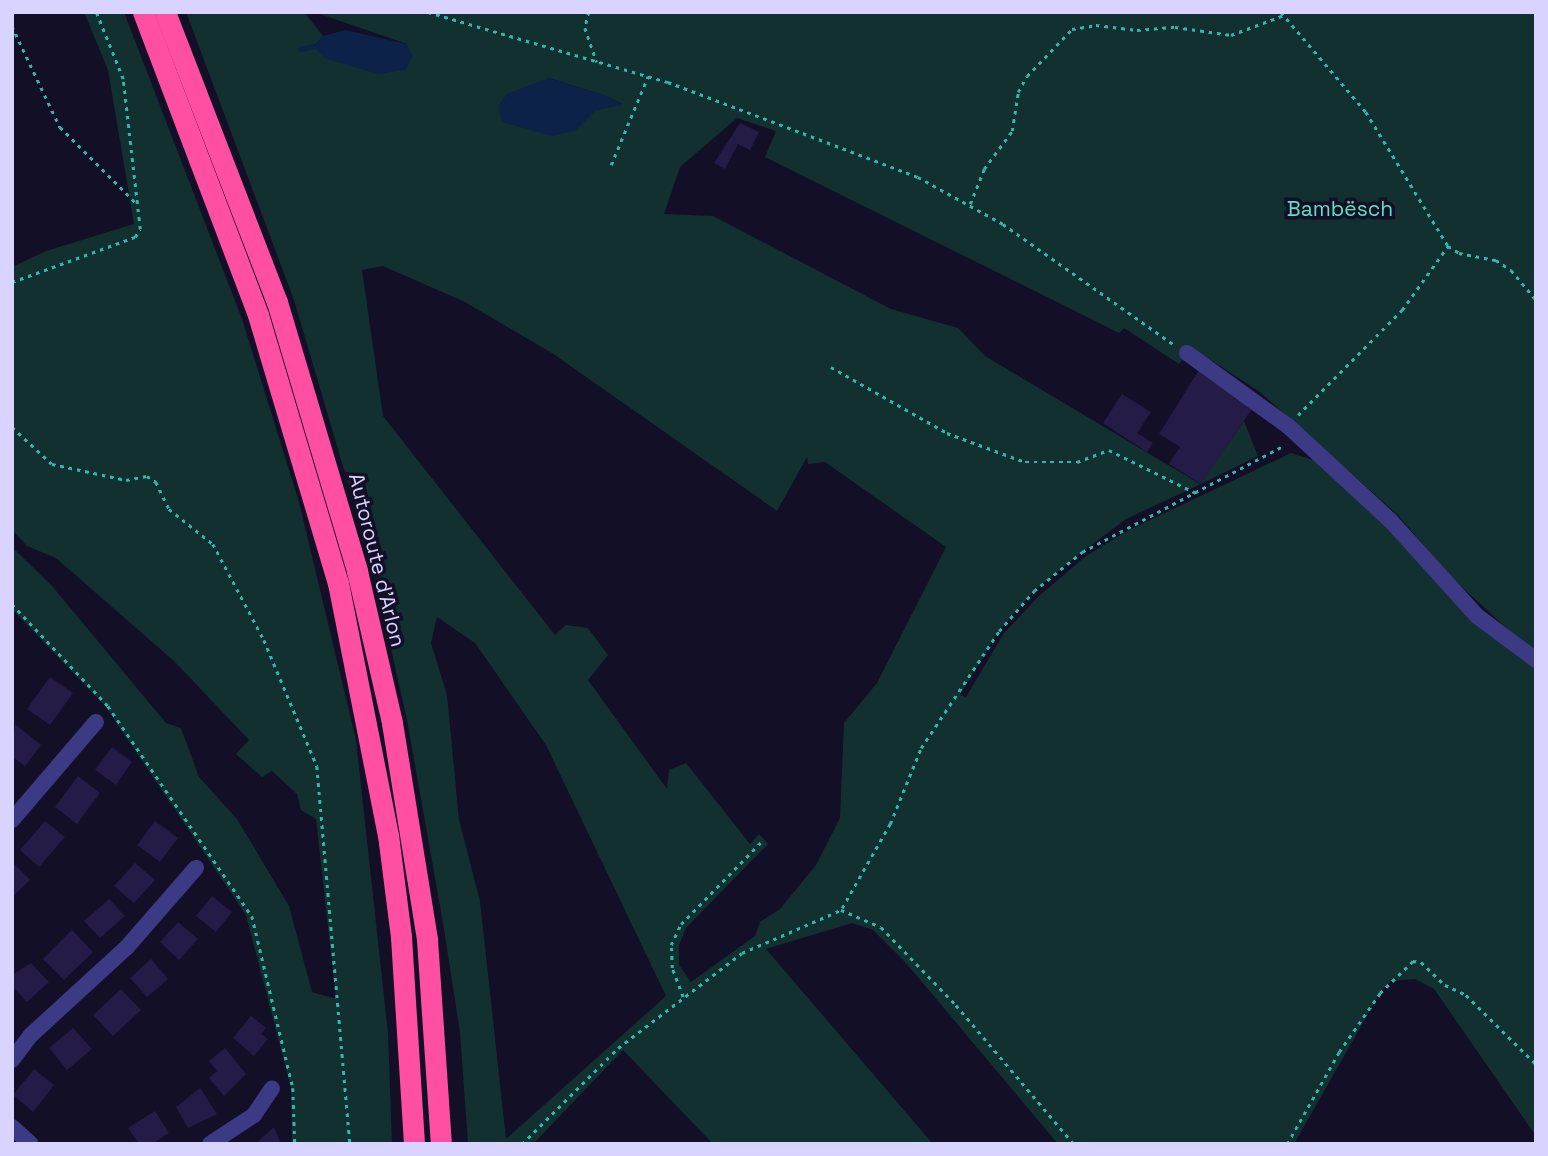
<!DOCTYPE html>
<html>
<head>
<meta charset="utf-8">
<style>
  body { margin:0 }
  #map { position:relative; width:1548px; height:1156px; overflow:hidden; background:#130f26; font-family:"Space Grotesk",sans-serif }
  div>[style] { position:absolute }
  .green>* { inset:0; background:#12302f }
  .water>* { inset:0; background:#0c2248 }
  .stream>* { height:4.5px; margin:-2.25px; padding:0 2.25px; transform-origin:2.25px; border-radius:2.25px; background:#0c2248 }
  .building>* { inset:0; background:#241b47 }
  .path>* { height:2.5px; margin-top:-1.25px; transform-origin:0; background:repeating-linear-gradient(90deg,#2fb8b0 0 3.5px,transparent 0 8.5px) }
  .street>* { height:16px; margin:-8px; padding:0 8px; transform-origin:8px; border-radius:8px; background:#3d3a85 }
  .highway>* { height:21px; margin:-10.5px; padding:0 10.5px; transform-origin:10.5px; border-radius:10.5px; background:#ff4fa3 }
  span { translate:-50% -50%; white-space:nowrap; text-align:center; line-height:1.15; -webkit-text-stroke:7px #130f26; paint-order:stroke }
  .park-label { font-size:21px; color:#5fe0c0 }
  .street-label { font-size:21px; color:#d9d4ff }
  .frame { position:absolute; inset:0; border:14px solid #d9d4ff; pointer-events:none }
</style>
</head>
<body>
<div id="map">
  <div class="green">
    <div style="clip-path:polygon(84px 12px,124px 12px,242px 319px,299px 502px,356px 740px,388px 1033px,392px 1144px,292px 1144px,291px 1088px,246px 915px,105px 706px,12px 609px,12px 547px,52px 586px,166px 723px,181px 728px,199px 777px,237px 819px,289px 906px,312px 992px,336px 999px,316px 819px,301px 810px,297px 794px,272px 771px,262px 777px,236px 754px,249px 740px,175px 662px,56px 558px,27px 546px,12px 530px,12px 267px,46px 251px,134px 224px,108px 70px)"></div>
    <div style="clip-path:polygon(evenodd,186px 12px,304px 12px,323px 36px,314px 46px,407px 44px,314px 12px,1536px 12px,1536px 655px,1451px 577px,1398px 515px,1260px 392px,1191px 347px,1179px 364px,1124px 328px,1119px 333px,765px 157px,776px 131px,737px 118px,680px 167px,664px 214px,713px 216px,891px 309px,958px 328px,985px 356px,1200px 484px,1244px 421px,1258px 456px,1201px 484px,1126px 519px,1082px 552px,1034px 591px,999px 631px,960px 695px,966px 697px,1004px 633px,1039px 596px,1086px 556px,1129px 530px,1291px 453px,1316px 461px,1385px 524px,1468px 617px,1536px 669px,1536px 1136px,1434px 989px,1415px 979px,1391px 981px,1380px 993px,1294px 1144px,1058px 1144px,906px 963px,873px 930px,852px 923px,766px 949px,933px 1144px,713px 1144px,623px 1050px,533px 1144px,468px 1144px,460px 1032px,443px 923px,407px 720px,373px 568px,294px 300px,186px 12px,549px 78px,606px 96px,622px 104px,596px 110px,549px 78px,186px 12px,383px 266px,465px 302px,552px 353px,777px 511px,807px 457px,808px 464px,825px 462px,946px 547px,877px 683px,844px 723px,840px 818px,816px 865px,780px 909px,760px 922px,755px 936px,691px 982px,679px 965px,679px 945px,686px 928px,768px 844px,759px 834px,750px 844px,686px 763px,669px 770px,667px 789px,588px 680px,608px 655px,588px 628px,566px 625px,555px 635px,383px 416px,362px 270px,383px 266px,186px 12px,437px 617px,475px 643px,546px 745px,666px 996px,506px 1139px,480px 901px,459px 820px,447px 695px,431px 643px,437px 617px)"></div>
  </div>
  <div class="water">
    <div style="clip-path:polygon(345px 30px,407px 44px,412px 56px,406px 70px,378px 74px,324px 58px,314px 46px,323px 36px)"></div>
    <div style="clip-path:polygon(549px 78px,606px 96px,623px 105px,596px 110px,575px 131px,552px 136px,502px 122px,498px 106px,507px 94px)"></div>
  </div>
  <div class="stream">
    <div style="left:300px;top:49px;width:14px;rotate:-12deg"></div>
  </div>
  <div class="building">
    <div style="clip-path:polygon(740px 123px,759px 132px,750px 150px,738px 144px,725px 169px,714px 163px)"></div>
    <div style="clip-path:polygon(1199px 370px,1254px 406px,1201px 484px,1169px 464px,1180px 447px,1159px 434px)"></div>
    <div style="clip-path:polygon(1122px 394px,1151px 412px,1137px 433px,1153px 443px,1147px 452px,1103px 423px)"></div>
    <div style="clip-path:polygon(50px 677px,73px 693px,50px 725px,27px 709px)"></div>
    <div style="clip-path:polygon(15px 724px,41px 745px,25px 766px,12px 757px)"></div>
    <div style="clip-path:polygon(112px 747px,132px 762px,116px 785px,95px 770px)"></div>
    <div style="clip-path:polygon(78px 776px,100px 793px,77px 824px,55px 807px)"></div>
    <div style="clip-path:polygon(45px 821px,65px 837px,39px 867px,20px 850px)"></div>
    <div style="clip-path:polygon(155px 821px,178px 838px,160px 862px,137px 845px)"></div>
    <div style="clip-path:polygon(12px 862px,30px 880px,12px 897px)"></div>
    <div style="clip-path:polygon(135px 863px,155px 880px,134px 903px,114px 886px)"></div>
    <div style="clip-path:polygon(212px 896px,232px 912px,216px 932px,196px 916px)"></div>
    <div style="clip-path:polygon(109px 899px,125px 916px,100px 938px,84px 921px)"></div>
    <div style="clip-path:polygon(178px 922px,198px 939px,179px 960px,160px 942px)"></div>
    <div style="clip-path:polygon(72px 930px,93px 952px,64px 980px,43px 959px)"></div>
    <div style="clip-path:polygon(151px 959px,168px 979px,147px 997px,130px 978px)"></div>
    <div style="clip-path:polygon(31px 963px,49px 982px,27px 1002px,12px 986px,12px 975px)"></div>
    <div style="clip-path:polygon(121px 989px,141px 1010px,113px 1036px,93px 1015px)"></div>
    <div style="clip-path:polygon(251px 1016px,266px 1028px,261px 1034px,268px 1039px,254px 1056px,233px 1038px)"></div>
    <div style="clip-path:polygon(73px 1028px,92px 1049px,67px 1070px,49px 1048px)"></div>
    <div style="clip-path:polygon(225px 1048px,246px 1074px,224px 1096px,209px 1078px,217px 1071px,209px 1061px)"></div>
    <div style="clip-path:polygon(34px 1069px,54px 1085px,33px 1112px,13px 1095px)"></div>
    <div style="clip-path:polygon(200px 1088px,217px 1114px,188px 1128px,176px 1107px)"></div>
    <div style="clip-path:polygon(155px 1111px,169px 1133px,152px 1144px,139px 1144px,128px 1128px)"></div>
    <div style="clip-path:polygon(274px 1127px,281px 1144px,255px 1144px)"></div>
  </div>
  <div class="path">
    <div style="left:428px;top:12px;width:250px;rotate:16.3deg"></div>
    <div style="left:668px;top:82px;width:267px;rotate:20.8deg"></div>
    <div style="left:918px;top:177px;width:97px;rotate:28.9deg"></div>
    <div style="left:1003px;top:224px;width:212px;rotate:35.2deg"></div>
    <div style="left:589px;top:12px;width:16px;rotate:104deg"></div>
    <div style="left:585px;top:28px;width:36px;rotate:71deg"></div>
    <div style="left:1281px;top:12px;width:131px;rotate:49.6deg"></div>
    <div style="left:1366px;top:112px;width:157px;rotate:58.5deg"></div>
    <div style="left:1448px;top:246px;width:13px;rotate:32deg"></div>
    <div style="left:1459px;top:253px;width:38px;rotate:11deg"></div>
    <div style="left:1496px;top:260px;width:18px;rotate:34deg"></div>
    <div style="left:1511px;top:270px;width:39px;rotate:50deg"></div>
    <div style="left:12px;top:26px;width:112px;rotate:64.6deg"></div>
    <div style="left:60px;top:127px;width:109px;rotate:45deg"></div>
    <div style="left:611px;top:165px;width:96px;rotate:-67.4deg"></div>
    <div style="left:970px;top:204px;width:38px;rotate:-68deg"></div>
    <div style="left:984px;top:169px;width:47px;rotate:-53.6deg"></div>
    <div style="left:1012px;top:131px;width:39px;rotate:-81deg"></div>
    <div style="left:1018px;top:92px;width:18px;rotate:-61deg"></div>
    <div style="left:1027px;top:76px;width:65px;rotate:-46.2deg"></div>
    <div style="left:1072px;top:29px;width:24px;rotate:-9deg"></div>
    <div style="left:1096px;top:25px;width:41px;rotate:7deg"></div>
    <div style="left:1137px;top:30px;width:38px;rotate:-5deg"></div>
    <div style="left:1175px;top:27px;width:57px;rotate:8.1deg"></div>
    <div style="left:1231px;top:35px;width:57px;rotate:-20.7deg"></div>
    <div style="left:12px;top:282px;width:131px;rotate:-20.1deg"></div>
    <div style="left:135px;top:237px;width:9px;rotate:-58deg"></div>
    <div style="left:140px;top:229px;width:151px;rotate:-96.5deg"></div>
    <div style="left:123px;top:79px;width:72px;rotate:-111.9deg"></div>
    <div style="left:831px;top:367px;width:133px;rotate:29.6deg"></div>
    <div style="left:947px;top:433px;width:83px;rotate:20.4deg"></div>
    <div style="left:1025px;top:462px;width:52px"></div>
    <div style="left:1077px;top:462px;width:34px;rotate:-21deg"></div>
    <div style="left:1109px;top:450px;width:99px;rotate:26.3deg"></div>
    <div style="left:1298px;top:415px;width:148px;rotate:-45.3deg"></div>
    <div style="left:1402px;top:310px;width:79px;rotate:-54.3deg"></div>
    <div style="left:12px;top:427px;width:54px;rotate:42.8deg"></div>
    <div style="left:52px;top:464px;width:76px;rotate:12.2deg"></div>
    <div style="left:126px;top:480px;width:21px;rotate:-11deg"></div>
    <div style="left:147px;top:476px;width:11px;rotate:34deg"></div>
    <div style="left:156px;top:482px;width:30px;rotate:64deg"></div>
    <div style="left:169px;top:509px;width:56px;rotate:38.5deg"></div>
    <div style="left:213px;top:544px;width:109px;rotate:62deg"></div>
    <div style="left:264px;top:640px;width:137px;rotate:67.2deg"></div>
    <div style="left:317px;top:766px;width:379px;rotate:85deg"></div>
    <div style="left:12px;top:604px;width:140px;rotate:46.7deg"></div>
    <div style="left:108px;top:706px;width:255px;rotate:55.6deg"></div>
    <div style="left:252px;top:916px;width:177px;rotate:76.6deg"></div>
    <div style="left:293px;top:1088px;width:56px;rotate:88deg"></div>
    <div style="left:842px;top:908px;width:97px;rotate:-60.3deg"></div>
    <div style="left:890px;top:824px;width:82px;rotate:-67.8deg"></div>
    <div style="left:921px;top:748px;width:141px;rotate:-56.3deg"></div>
    <div style="left:999px;top:631px;width:53px;rotate:-48.8deg"></div>
    <div style="left:1034px;top:591px;width:62px;rotate:-39.1deg"></div>
    <div style="left:1082px;top:552px;width:229px;rotate:-27.8deg"></div>
    <div style="left:683px;top:997px;width:31px;rotate:-111deg"></div>
    <div style="left:672px;top:968px;width:23px;rotate:-92deg"></div>
    <div style="left:671px;top:945px;width:23px;rotate:-65deg"></div>
    <div style="left:681px;top:924px;width:119px;rotate:-45.7deg"></div>
    <div style="left:522px;top:1144px;width:136px;rotate:-45deg"></div>
    <div style="left:618px;top:1048px;width:156px;rotate:-37.5deg"></div>
    <div style="left:742px;top:953px;width:108px;rotate:-23.5deg"></div>
    <div style="left:841px;top:910px;width:43px;rotate:23deg"></div>
    <div style="left:881px;top:927px;width:108px;rotate:46.1deg"></div>
    <div style="left:956px;top:1005px;width:182px;rotate:49.7deg"></div>
    <div style="left:1287px;top:1144px;width:106px;rotate:-60.5deg"></div>
    <div style="left:1339px;top:1052px;width:72px;rotate:-55.2deg"></div>
    <div style="left:1380px;top:993px;width:46px;rotate:-44.1deg"></div>
    <div style="left:1413px;top:961px;width:8px;rotate:7deg"></div>
    <div style="left:1421px;top:962px;width:33px;rotate:44deg"></div>
    <div style="left:1445px;top:985px;width:23px;rotate:25deg"></div>
    <div style="left:1466px;top:995px;width:98px;rotate:44.6deg"></div>
  </div>
  <div class="street">
    <div style="left:1187px;top:353px;width:125px;rotate:35.9deg"></div>
    <div style="left:1288px;top:426px;width:139px;rotate:42.7deg"></div>
    <div style="left:1390px;top:520px;width:130px;rotate:47.8deg"></div>
    <div style="left:1477px;top:616px;width:74px;rotate:36.7deg"></div>
    <div style="left:12px;top:820px;width:129px;rotate:-49.4deg"></div>
    <div style="left:12px;top:1060px;width:31px;rotate:-53deg"></div>
    <div style="left:31px;top:1035px;width:130px;rotate:-42.5deg"></div>
    <div style="left:127px;top:947px;width:105px;rotate:-48.9deg"></div>
    <div style="left:12px;top:1127px;width:25px;rotate:42deg"></div>
    <div style="left:210px;top:1144px;width:53px;rotate:-33.4deg"></div>
    <div style="left:254px;top:1115px;width:32px;rotate:-56deg"></div>
  </div>
  <div class="highway">
    <div style="left:143px;top:12px;width:324px;rotate:69.2deg"></div>
    <div style="left:258px;top:315px;width:280px;rotate:73.4deg"></div>
    <div style="left:338px;top:583px;width:257px;rotate:78.8deg"></div>
    <div style="left:388px;top:835px;width:103px;rotate:82.7deg"></div>
    <div style="left:401px;top:937px;width:207px;rotate:86.4deg"></div>
    <div style="left:165px;top:12px;width:311px;rotate:68.9deg"></div>
    <div style="left:277px;top:302px;width:281px;rotate:73.4deg"></div>
    <div style="left:357px;top:571px;width:156px;rotate:77deg"></div>
    <div style="left:392px;top:723px;width:220px;rotate:80.8deg"></div>
    <div style="left:427px;top:940px;width:204px;rotate:86.1deg"></div>
  </div>
  <div class="park-label">
    <span style="left:1340px;top:209px">Bambësch</span>
  </div>
  <div class="street-label">
    <span style="left:377px;top:560px;rotate:76deg">Autoroute d'Arlon</span>
  </div>
  <div class="frame"></div>
</div>
</body>
</html>
